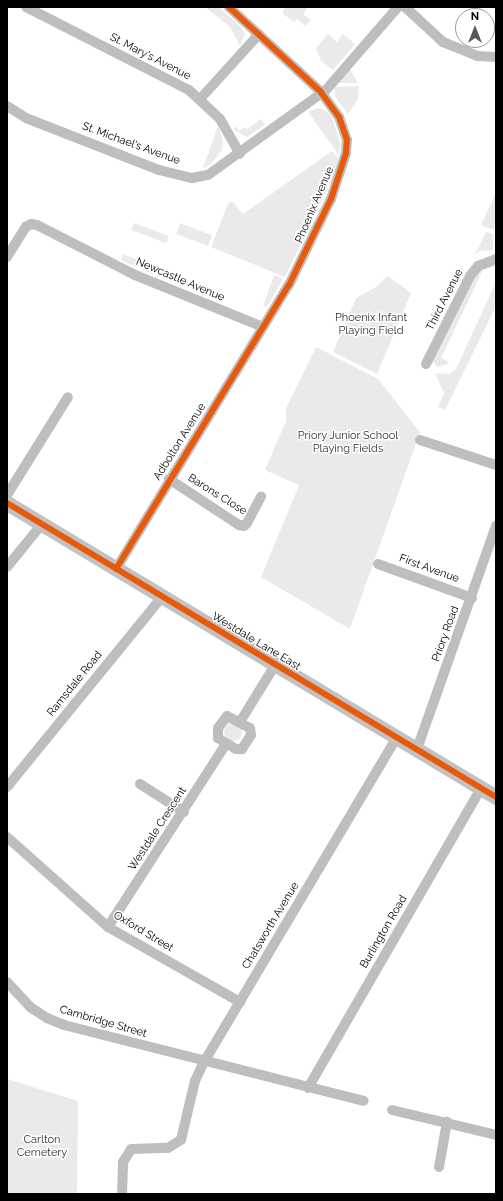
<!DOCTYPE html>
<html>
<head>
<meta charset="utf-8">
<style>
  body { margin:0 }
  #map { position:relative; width:503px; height:1201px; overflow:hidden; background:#fff; font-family:Raleway,sans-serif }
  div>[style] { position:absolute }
  .green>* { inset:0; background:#eaeaea }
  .round { border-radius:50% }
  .street>* { height:10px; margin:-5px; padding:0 5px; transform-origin:5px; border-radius:5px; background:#bebebe }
  .secondary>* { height:15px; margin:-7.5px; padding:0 7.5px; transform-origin:7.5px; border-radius:7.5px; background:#c2c2c2 }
  .cycleway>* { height:6px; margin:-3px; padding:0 3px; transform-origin:3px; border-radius:3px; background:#e8590c }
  span { translate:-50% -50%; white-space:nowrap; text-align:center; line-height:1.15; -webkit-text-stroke:3px #fff; paint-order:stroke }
  .street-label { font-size:11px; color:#000 }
  .park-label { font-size:11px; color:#303030 }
  .frame { position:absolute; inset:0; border:8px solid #000; pointer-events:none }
  .north { position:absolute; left:455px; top:8px; width:40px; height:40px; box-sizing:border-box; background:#fff; border:1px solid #999; border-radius:50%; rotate:0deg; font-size:11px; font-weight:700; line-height:16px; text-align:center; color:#000 }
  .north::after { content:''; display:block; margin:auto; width:14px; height:18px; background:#595959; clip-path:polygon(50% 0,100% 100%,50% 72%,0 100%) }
</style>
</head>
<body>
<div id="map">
  <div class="green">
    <div style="clip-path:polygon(205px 7px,219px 7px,241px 27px,245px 34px,240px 46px,230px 27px)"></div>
    <div style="clip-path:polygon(285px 7px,308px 7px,303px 14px,311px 20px,305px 26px,297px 19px,294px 22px,282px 13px)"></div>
    <div style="clip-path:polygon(328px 34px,337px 42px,343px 34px,355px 44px,333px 70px,321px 61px,316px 48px)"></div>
    <div style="clip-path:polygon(349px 68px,358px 83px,335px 83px)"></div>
    <div style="clip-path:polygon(359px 86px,358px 99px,348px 114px,335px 97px,334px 87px)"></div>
    <div style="clip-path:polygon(319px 108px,327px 111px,333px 120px,340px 143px,339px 155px,308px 112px)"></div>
    <div style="clip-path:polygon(261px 119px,265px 125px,247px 137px,234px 130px,236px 126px,239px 131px,245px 127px,247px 129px)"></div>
    <div style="clip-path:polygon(218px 126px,223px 141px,222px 150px,211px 164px,203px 168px)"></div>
    <div style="clip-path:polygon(332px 151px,338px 159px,332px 179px,285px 277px,211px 247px,228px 204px,232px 201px,243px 214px)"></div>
    <div style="clip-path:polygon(496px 193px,496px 226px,494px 230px,481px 225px)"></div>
    <div style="clip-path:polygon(134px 223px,169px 236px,166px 243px,131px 230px)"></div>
    <div style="clip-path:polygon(180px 223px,212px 235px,208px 246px,176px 234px)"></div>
    <div style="clip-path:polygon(486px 232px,493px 234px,493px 250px,480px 251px,475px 255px)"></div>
    <div style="clip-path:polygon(123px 254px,138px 260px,136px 267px,121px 260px)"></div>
    <div style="clip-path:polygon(143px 262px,157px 267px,154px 275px,141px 269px)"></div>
    <div style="clip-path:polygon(496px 263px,496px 266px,483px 270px,441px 358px,449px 362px,448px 364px,437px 367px,433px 361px,477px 272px)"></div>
    <div style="clip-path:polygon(274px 275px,283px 279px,267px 307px,263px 306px)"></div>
    <div style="clip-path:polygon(388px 276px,411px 293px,377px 374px,333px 352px,356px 298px,376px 287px)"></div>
    <div style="clip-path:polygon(496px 282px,496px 306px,445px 410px,438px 407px,444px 393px,435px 373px,449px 374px,456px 369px)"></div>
    <div style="clip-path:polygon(316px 347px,378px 379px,420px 432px,350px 629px,261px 577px,299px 485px,265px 470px,286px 421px,286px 408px)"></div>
    <div class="round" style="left:224px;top:723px;width:18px;height:18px"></div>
    <div style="clip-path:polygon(7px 1079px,78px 1101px,77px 1194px,7px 1194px)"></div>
  </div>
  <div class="street">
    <div style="left:26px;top:7px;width:183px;rotate:27deg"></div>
    <div style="left:189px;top:90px;width:42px;rotate:43.1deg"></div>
    <div style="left:220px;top:119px;width:40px;rotate:60.3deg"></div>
    <div style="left:405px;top:7px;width:52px;rotate:42.6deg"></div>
    <div style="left:443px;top:42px;width:37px;rotate:22deg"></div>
    <div style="left:477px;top:56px;width:19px;rotate:3deg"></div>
    <div style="left:201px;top:98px;width:86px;rotate:-47.8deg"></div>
    <div style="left:7px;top:106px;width:22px;rotate:32deg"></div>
    <div style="left:26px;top:118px;width:143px;rotate:21.4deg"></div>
    <div style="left:159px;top:170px;width:34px;rotate:14deg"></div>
    <div style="left:192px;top:178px;width:16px;rotate:-11deg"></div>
    <div style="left:208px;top:175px;width:145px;rotate:-35.8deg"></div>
    <div style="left:326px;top:90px;width:110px;rotate:-49.1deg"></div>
    <div style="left:7px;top:257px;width:36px;rotate:-58deg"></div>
    <div style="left:26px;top:227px;width:6px;rotate:-31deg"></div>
    <div style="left:31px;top:224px;width:6px;rotate:9deg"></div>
    <div style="left:37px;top:225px;width:110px;rotate:27deg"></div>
    <div style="left:135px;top:275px;width:138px;rotate:22.1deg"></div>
    <div style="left:426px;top:364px;width:98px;rotate:-63.4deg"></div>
    <div style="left:470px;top:276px;width:13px;rotate:-51deg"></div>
    <div style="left:478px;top:266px;width:19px;rotate:-21deg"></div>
    <div style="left:420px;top:440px;width:80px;rotate:18.2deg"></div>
    <div style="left:169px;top:479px;width:84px;rotate:33.3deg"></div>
    <div style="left:239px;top:525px;width:5px;rotate:11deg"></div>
    <div style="left:244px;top:526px;width:4px;rotate:-45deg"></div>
    <div style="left:247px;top:523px;width:30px;rotate:-62deg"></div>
    <div style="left:7px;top:495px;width:115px;rotate:-58.1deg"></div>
    <div style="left:378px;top:564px;width:100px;rotate:19.9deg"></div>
    <div style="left:7px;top:567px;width:55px;rotate:-50.9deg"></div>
    <div style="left:116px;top:569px;width:333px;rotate:-58.7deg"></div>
    <div style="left:289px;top:285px;width:96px;rotate:-64deg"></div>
    <div style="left:331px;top:199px;width:48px;rotate:-71.9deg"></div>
    <div style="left:346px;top:153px;width:13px;rotate:-86deg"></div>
    <div style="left:347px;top:140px;width:24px;rotate:-109deg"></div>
    <div style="left:339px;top:117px;width:31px;rotate:-126deg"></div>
    <div style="left:321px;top:92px;width:125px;rotate:-137.3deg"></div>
    <div style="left:227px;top:716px;width:26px;rotate:28deg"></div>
    <div style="left:250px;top:728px;width:7px;rotate:82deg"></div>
    <div style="left:251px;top:735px;width:17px;rotate:123deg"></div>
    <div style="left:242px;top:749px;width:6px;rotate:180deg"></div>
    <div style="left:236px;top:749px;width:21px;rotate:-149deg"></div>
    <div style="left:218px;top:738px;width:10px;rotate:-90deg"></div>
    <div style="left:218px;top:728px;width:15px;rotate:-53deg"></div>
    <div style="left:240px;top:722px;width:67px;rotate:-58.4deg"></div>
    <div style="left:417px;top:749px;width:237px;rotate:-70.5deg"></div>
    <div style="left:140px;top:784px;width:52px;rotate:32.5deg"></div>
    <div style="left:7px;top:787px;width:245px;rotate:-50.8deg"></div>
    <div style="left:7px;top:837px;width:135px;rotate:41.7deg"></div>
    <div style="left:108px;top:927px;width:152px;rotate:29.6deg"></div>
    <div style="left:108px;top:927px;width:218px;rotate:-57.2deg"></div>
    <div style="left:7px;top:982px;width:34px;rotate:47deg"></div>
    <div style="left:30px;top:1007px;width:20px;rotate:33deg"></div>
    <div style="left:47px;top:1018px;width:18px;rotate:22deg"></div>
    <div style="left:64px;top:1025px;width:309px;rotate:14.2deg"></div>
    <div style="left:308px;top:1088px;width:346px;rotate:-60deg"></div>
    <div style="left:392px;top:1110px;width:107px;rotate:13.5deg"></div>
    <div style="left:439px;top:1167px;width:46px;rotate:-79.9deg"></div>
    <div style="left:122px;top:1194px;width:32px;rotate:-88deg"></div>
    <div style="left:123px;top:1162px;width:15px;rotate:-58deg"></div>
    <div style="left:131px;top:1149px;width:37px;rotate:-2deg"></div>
    <div style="left:168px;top:1148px;width:15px;rotate:-32deg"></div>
    <div style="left:181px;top:1140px;width:61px;rotate:-76.7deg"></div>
    <div style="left:195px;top:1081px;width:21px;rotate:-65deg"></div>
    <div style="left:204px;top:1062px;width:378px;rotate:-59.3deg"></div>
  </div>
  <div class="secondary">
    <div style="left:7px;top:503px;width:571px;rotate:31.02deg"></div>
  </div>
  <div class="cycleway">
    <div style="left:7px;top:503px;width:571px;rotate:31.02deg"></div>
    <div style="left:116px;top:569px;width:333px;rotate:-58.7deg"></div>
    <div style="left:289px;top:285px;width:96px;rotate:-64deg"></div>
    <div style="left:331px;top:199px;width:48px;rotate:-71.9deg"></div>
    <div style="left:346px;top:153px;width:13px;rotate:-86deg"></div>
    <div style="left:347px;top:140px;width:24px;rotate:-109deg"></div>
    <div style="left:339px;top:117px;width:31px;rotate:-126deg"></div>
    <div style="left:321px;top:92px;width:125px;rotate:-137.3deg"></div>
  </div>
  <div class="street-label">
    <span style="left:150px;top:57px;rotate:27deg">St. Mary's Avenue</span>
    <span style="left:131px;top:144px;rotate:20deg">St. Michael's Avenue</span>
    <span style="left:315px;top:205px;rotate:-67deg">Phoenix Avenue</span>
    <span style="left:180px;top:280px;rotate:23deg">Newcastle Avenue</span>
    <span style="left:445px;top:300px;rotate:-63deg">Third Avenue</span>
    <span style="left:180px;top:442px;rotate:-58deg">Adbolton Avenue</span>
    <span style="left:217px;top:495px;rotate:32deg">Barons Close</span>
    <span style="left:429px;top:569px;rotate:20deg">First Avenue</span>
    <span style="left:446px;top:634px;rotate:-70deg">Priory Road</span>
    <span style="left:256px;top:642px;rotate:31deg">Westdale Lane East</span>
    <span style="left:75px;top:684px;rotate:-51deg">Ramsdale Road</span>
    <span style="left:158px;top:829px;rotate:-57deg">Westdale Crescent</span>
    <span style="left:271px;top:926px;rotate:-59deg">Chatsworth Avenue</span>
    <span style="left:143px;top:932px;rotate:31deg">Oxford Street</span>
    <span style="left:384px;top:932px;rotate:-60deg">Burlington Road</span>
    <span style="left:103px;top:1022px;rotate:16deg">Cambridge Street</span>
  </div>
  <div class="park-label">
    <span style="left:371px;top:325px">Phoenix Infant<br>Playing Field</span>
    <span style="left:348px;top:443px">Priory Junior School<br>Playing Fields</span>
    <span style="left:42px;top:1147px">Carlton<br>Cemetery</span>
  </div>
  <div class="frame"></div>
  <div class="north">N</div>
</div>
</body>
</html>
